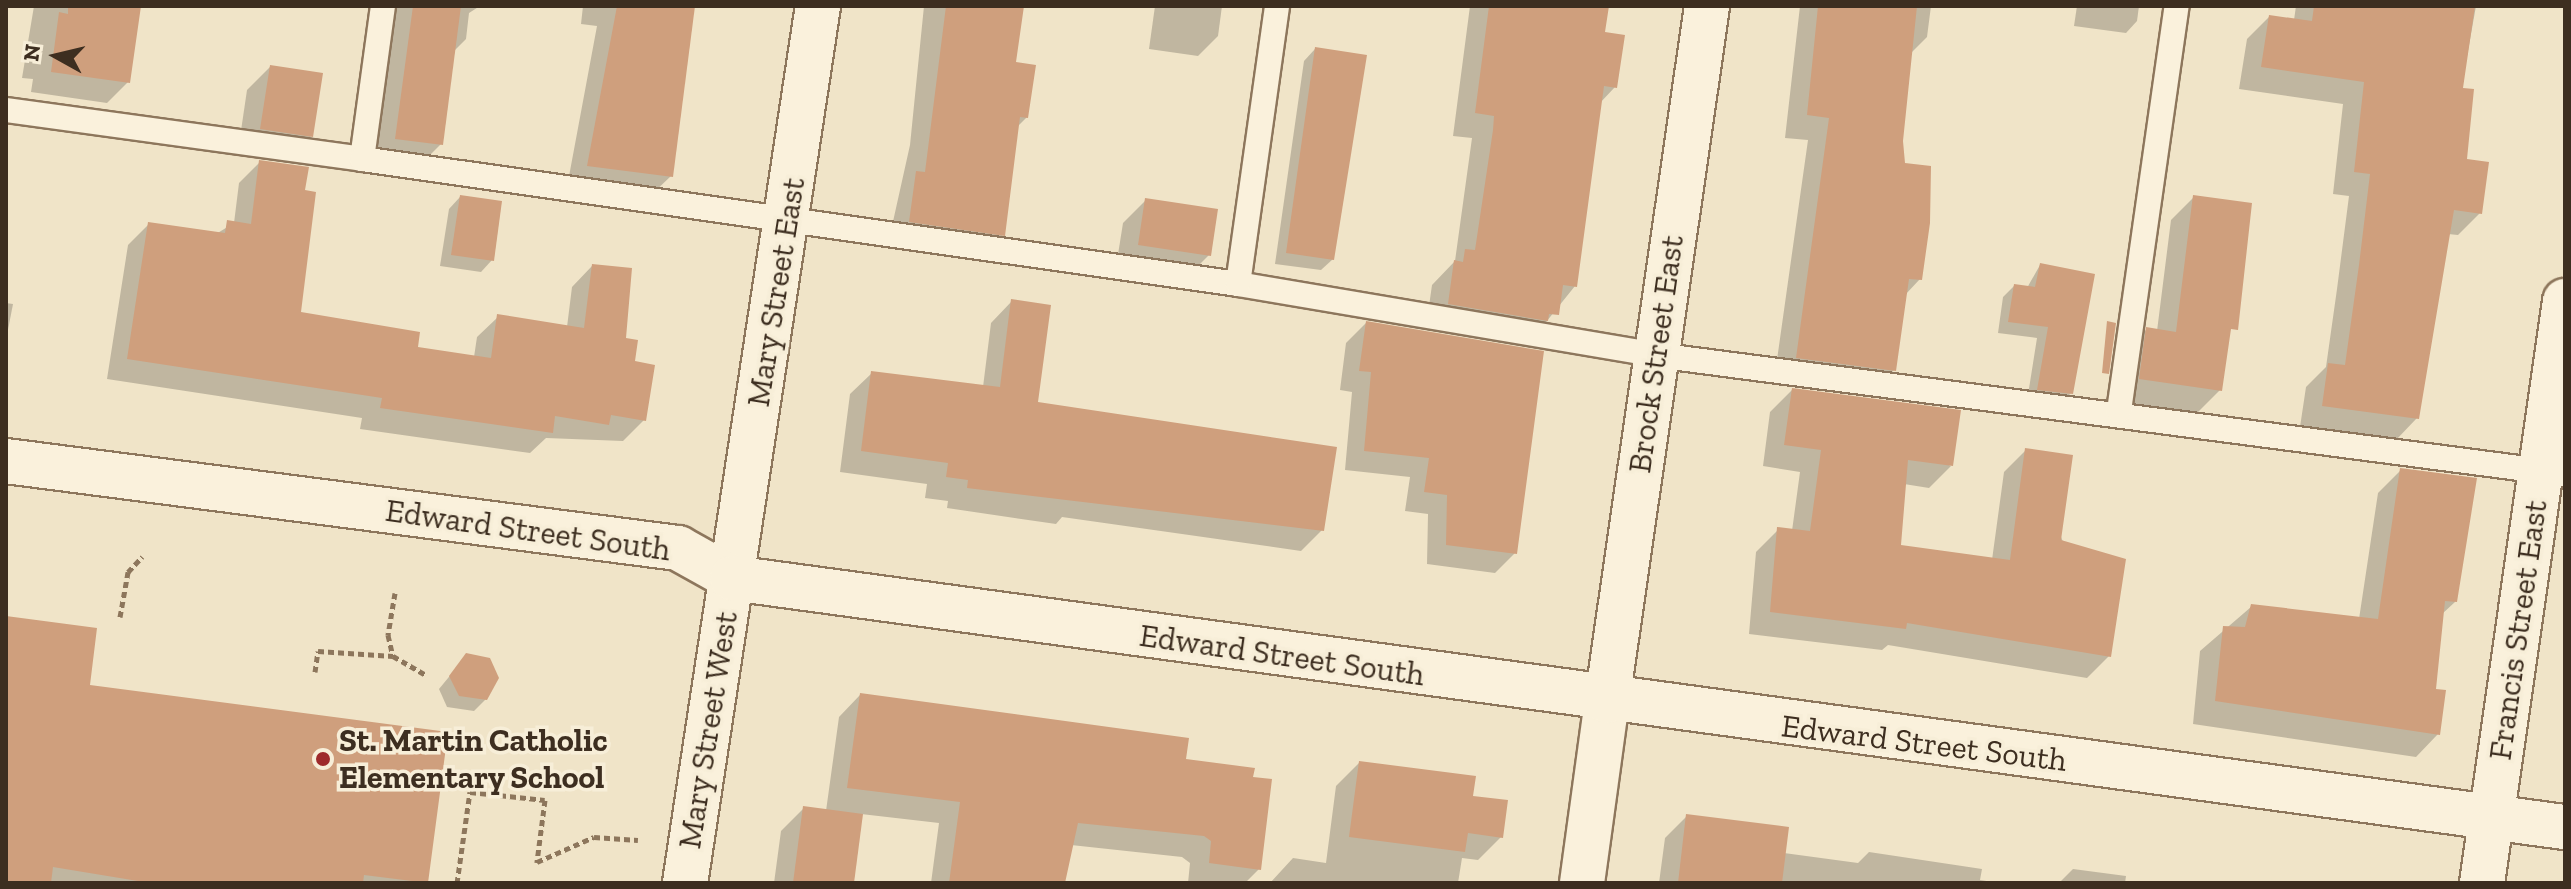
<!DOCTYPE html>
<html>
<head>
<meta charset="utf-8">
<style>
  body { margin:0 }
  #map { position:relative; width:2571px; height:889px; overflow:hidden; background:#f0e4c8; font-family:"Zilla Slab",serif }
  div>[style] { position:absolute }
  .shadow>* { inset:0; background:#0003 }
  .building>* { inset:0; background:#cf9f7d }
  .path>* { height:5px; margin-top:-2.5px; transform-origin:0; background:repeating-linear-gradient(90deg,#8d765c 0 6px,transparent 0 10px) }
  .roads { filter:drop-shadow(2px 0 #8d765c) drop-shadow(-2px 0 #8d765c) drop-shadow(0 2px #8d765c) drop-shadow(0 -2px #8d765c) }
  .service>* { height:24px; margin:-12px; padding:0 12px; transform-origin:12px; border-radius:12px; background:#faf1dc }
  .minor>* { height:44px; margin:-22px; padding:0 22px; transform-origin:22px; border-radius:22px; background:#faf1dc }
  .tertiary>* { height:44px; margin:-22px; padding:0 22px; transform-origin:22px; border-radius:22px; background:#faf1dc }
  .secondary>* { height:44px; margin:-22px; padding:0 22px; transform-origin:22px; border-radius:22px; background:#faf1dc }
  .dots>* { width:22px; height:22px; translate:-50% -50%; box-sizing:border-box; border:4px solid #f7eed8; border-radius:50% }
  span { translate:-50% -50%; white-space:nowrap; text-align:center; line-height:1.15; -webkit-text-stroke:7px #f7eed8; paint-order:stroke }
  .street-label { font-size:32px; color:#3d2e20 }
  .poi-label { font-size:32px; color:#3d2e20; font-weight:700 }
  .left { translate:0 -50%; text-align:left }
  .frame { position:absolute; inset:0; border:8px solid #3d2e20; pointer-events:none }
  .north { position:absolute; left:16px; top:16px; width:80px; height:80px; -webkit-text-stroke:6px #f7eed8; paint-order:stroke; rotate:278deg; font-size:22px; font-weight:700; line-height:32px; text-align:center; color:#3d2e20 }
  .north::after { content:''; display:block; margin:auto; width:28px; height:36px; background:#3d2e20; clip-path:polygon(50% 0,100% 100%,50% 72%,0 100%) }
</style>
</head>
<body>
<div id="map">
  <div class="shadow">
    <div style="clip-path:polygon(34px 6px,133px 6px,128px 82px,107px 103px,31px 92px,33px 79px,22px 78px)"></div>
    <div style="clip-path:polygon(394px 6px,480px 6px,469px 13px,466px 39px,453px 52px,441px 144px,418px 167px,373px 162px)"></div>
    <div style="clip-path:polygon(583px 6px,694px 6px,671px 176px,649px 197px,567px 187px,597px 26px,581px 24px)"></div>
    <div style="clip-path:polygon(924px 6px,1022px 6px,1014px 64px,1027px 117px,1017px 127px,1003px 235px,980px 258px,888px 244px,910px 145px)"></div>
    <div style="clip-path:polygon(1155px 6px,1222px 6px,1218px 36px,1198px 56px,1149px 49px)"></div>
    <div style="clip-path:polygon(1470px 6px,1607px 6px,1603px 34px,1615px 87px,1599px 104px,1575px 286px,1534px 337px,1426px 327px,1432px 285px,1455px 261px,1472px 138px,1453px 136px)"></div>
    <div style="clip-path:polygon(1800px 6px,1931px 6px,1927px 37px,1910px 54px,1901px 141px,1920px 279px,1905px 295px,1894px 370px,1871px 393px,1774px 381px,1808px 140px,1785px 138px)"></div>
    <div style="clip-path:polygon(2077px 6px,2139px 6px,2137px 21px,2126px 33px,2074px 26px)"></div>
    <div style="clip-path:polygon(2296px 6px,2476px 6px,2461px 90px,2465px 161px,2480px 213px,2458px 235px,2448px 234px,2417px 418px,2395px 441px,2300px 427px,2306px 387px,2326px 367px,2337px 289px,2349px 196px,2333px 194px,2343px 104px,2239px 89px,2247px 39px,2269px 17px,2294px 20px)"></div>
    <div style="clip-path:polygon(1315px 49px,1333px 259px,1321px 270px,1275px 264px,1304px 61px)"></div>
    <div style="clip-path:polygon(270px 67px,311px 136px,289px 159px,238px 151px,247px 90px)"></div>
    <div style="clip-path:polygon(260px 162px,303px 192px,299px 314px,416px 349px,474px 357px,477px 337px,498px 317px,567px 327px,572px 287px,592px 266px,633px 363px,644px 420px,623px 441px,546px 438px,530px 453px,360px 429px,362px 418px,107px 379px,128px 245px,149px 224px,216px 234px,234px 223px,239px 183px)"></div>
    <div style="clip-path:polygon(460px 197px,492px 260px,481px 272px,440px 266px,449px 209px)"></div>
    <div style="clip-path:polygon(2194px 197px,2220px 390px,2197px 413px,2117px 401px,2124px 352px,2147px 329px,2157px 331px,2171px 220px)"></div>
    <div style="clip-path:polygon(1146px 200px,1209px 255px,1186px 278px,1116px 267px,1123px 223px)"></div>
    <div style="clip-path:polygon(2040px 265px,2071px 393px,2059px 405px,2027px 401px,2037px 338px,1998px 333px,2003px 297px,2014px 286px,2027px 288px)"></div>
    <div style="clip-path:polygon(1012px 301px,1035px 403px,1322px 530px,1301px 551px,1062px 517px,1056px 524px,947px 508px,948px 501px,925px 498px,927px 484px,840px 472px,850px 394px,872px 373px,983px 387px,991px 323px)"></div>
    <div style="clip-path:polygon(6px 303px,13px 304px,6px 340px)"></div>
    <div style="clip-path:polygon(1366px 323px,1515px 553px,1495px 573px,1427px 564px,1428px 514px,1405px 511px,1410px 477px,1345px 470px,1352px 392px,1340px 390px,1346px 343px)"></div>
    <div style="clip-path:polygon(1792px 390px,1951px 466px,1929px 488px,1904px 484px,1899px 547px,1992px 560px,2004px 472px,2026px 450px,2109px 656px,2087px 678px,1888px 645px,1882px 650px,1749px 634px,1756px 552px,1778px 530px,1792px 531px,1800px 472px,1763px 466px,1770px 412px)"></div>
    <div style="clip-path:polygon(2401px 470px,2455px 602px,2442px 614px,2433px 691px,2438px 734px,2416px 757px,2193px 724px,2200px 651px,2251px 607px,2359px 619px,2378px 493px)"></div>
    <div style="clip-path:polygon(6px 618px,87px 687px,426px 882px,6px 883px)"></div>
    <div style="clip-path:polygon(467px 655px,486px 699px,474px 711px,447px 707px,439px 689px)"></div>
    <div style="clip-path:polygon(860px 695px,1184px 761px,1259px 869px,1245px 883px,1188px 883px,1190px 863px,1182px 857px,1071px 845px,1063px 883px,931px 883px,939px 823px,861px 814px,852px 883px,774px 883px,781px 831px,804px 808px,826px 811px,839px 717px)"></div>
    <div style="clip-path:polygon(1359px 763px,1471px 798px,1501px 837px,1478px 860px,1462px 858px,1458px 883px,1270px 883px,1293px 858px,1326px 863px,1336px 786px)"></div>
    <div style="clip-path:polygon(1687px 816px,1784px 853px,1858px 863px,1869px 852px,1982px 869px,1980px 880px,2000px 883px,1659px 883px,1665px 838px)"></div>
    <div style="clip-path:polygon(2073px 869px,2126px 876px,2125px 883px,2059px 883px)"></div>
  </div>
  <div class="building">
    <div style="clip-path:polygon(68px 6px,141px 6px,130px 83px,51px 72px,59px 12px,68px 14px)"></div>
    <div style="clip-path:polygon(413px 6px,461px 6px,443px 145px,395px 139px)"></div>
    <div style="clip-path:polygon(617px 6px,695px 6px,673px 177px,587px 166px)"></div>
    <div style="clip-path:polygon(946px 6px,1024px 6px,1016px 62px,1036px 65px,1028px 118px,1020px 117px,1005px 236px,909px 222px,916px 171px,925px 172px)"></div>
    <div style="clip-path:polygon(1489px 6px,1609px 6px,1605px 32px,1625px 35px,1617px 88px,1604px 86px,1577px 287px,1563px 285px,1559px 315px,1549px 314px,1548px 321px,1448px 304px,1454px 260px,1463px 262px,1465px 249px,1475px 250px,1493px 130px,1494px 116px,1475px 113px)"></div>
    <div style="clip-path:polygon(1818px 6px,1917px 6px,1903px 141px,1905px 163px,1931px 166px,1930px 223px,1922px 280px,1909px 279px,1896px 371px,1796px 358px,1829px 118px,1807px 115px)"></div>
    <div style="clip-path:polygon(2314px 6px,2475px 6px,2463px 88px,2474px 89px,2467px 159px,2489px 162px,2482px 214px,2454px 210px,2419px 419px,2322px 406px,2328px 363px,2345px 365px,2359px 265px,2370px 174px,2354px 172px,2364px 82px,2261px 67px,2269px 15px,2312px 21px)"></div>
    <div style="clip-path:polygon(1315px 47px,1367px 55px,1334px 260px,1286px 253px)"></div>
    <div style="clip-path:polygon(270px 65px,323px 73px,313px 137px,260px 129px)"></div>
    <div style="clip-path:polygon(259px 160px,309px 167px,305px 190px,316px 192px,301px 312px,420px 332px,418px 347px,491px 358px,497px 314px,584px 328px,592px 264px,632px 268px,626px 338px,638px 340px,635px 361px,655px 365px,646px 421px,611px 415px,609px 425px,555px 416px,553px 433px,380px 408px,382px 398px,127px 359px,148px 222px,225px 233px,227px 220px,251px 224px)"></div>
    <div style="clip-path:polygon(460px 195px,502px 201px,494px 261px,451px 255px)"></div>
    <div style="clip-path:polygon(2193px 195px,2252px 203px,2238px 330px,2231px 329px,2222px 391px,2139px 379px,2146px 327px,2176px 332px)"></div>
    <div style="clip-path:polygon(1145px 198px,1218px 209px,1211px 256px,1138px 245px)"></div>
    <div style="clip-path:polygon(2040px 263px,2095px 274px,2073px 394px,2037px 390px,2048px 327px,2008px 322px,2014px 284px,2035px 287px)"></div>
    <div style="clip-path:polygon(1011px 299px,1051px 305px,1038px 402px,1337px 447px,1324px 531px,967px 488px,968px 480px,946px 477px,948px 463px,861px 451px,871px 371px,1000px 387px)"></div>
    <div style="clip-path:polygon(1366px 321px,1544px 351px,1517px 554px,1446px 545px,1447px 495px,1424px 492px,1429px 458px,1364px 451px,1371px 372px,1359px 371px)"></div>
    <div style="clip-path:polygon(2107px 321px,2116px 323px,2109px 374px,2102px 373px)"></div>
    <div style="clip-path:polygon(1792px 388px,1961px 410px,1953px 466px,1908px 460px,1901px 545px,2010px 560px,2025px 448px,2073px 455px,2061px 540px,2126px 559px,2111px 657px,1907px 623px,1906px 629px,1770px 612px,1777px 527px,1810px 531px,1821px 450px,1784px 445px)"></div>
    <div style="clip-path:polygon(2400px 468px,2477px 478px,2457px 602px,2445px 601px,2436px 689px,2446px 690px,2440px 735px,2215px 701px,2223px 626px,2245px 627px,2251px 604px,2378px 619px)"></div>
    <div style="clip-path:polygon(6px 616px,97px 628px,90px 685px,448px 732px,428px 883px,364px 875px,363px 883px,150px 883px,53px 867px,51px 883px,6px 883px)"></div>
    <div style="clip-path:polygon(466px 653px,490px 658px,499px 678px,487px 700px,459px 696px,449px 676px)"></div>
    <div style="clip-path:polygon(860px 693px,1189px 738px,1186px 759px,1255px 768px,1253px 777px,1272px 779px,1261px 870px,1209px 863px,1211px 841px,1204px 836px,1078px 823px,1065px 883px,949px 883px,960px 802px,847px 788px)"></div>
    <div style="clip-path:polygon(1359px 761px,1476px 776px,1473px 796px,1508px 800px,1503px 838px,1468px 833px,1465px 852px,1349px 837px)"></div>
    <div style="clip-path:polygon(803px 806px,863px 814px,854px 883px,793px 883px)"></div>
    <div style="clip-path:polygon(1686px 814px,1789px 827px,1782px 883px,1678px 883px)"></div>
  </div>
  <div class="path">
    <div style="left:395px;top:593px;width:43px;rotate:99.5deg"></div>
    <div style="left:388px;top:635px;width:22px;rotate:77deg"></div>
    <div style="left:393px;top:656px;width:38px;rotate:30deg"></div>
    <div style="left:120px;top:617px;width:46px;rotate:-79.9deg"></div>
    <div style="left:128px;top:572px;width:21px;rotate:-47deg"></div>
    <div style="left:315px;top:672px;width:21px;rotate:-82deg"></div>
    <div style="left:318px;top:651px;width:75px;rotate:3.8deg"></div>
    <div style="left:457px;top:883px;width:92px;rotate:-81.9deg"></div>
    <div style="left:470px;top:792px;width:75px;rotate:6.1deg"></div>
    <div style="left:545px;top:800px;width:63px;rotate:97.4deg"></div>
    <div style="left:537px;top:862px;width:62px;rotate:-23.7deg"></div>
    <div style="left:594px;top:837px;width:44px;rotate:3.9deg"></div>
  </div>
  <div class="roads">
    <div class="service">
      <div style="left:6px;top:110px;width:359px;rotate:7.8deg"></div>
      <div style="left:362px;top:159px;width:154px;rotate:-82.2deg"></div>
      <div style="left:362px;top:159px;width:885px;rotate:8.12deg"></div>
      <div style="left:1238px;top:284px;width:424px;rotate:9.6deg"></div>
      <div style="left:1656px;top:355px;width:917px;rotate:7.46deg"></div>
      <div style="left:1238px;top:284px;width:281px;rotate:-82deg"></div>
      <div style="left:2119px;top:411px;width:409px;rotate:-81.9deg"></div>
    </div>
    <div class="minor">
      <div style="left:685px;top:883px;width:887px;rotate:-81.38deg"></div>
      <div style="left:1582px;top:883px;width:184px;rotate:-82.2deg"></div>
      <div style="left:2482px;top:883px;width:588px;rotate:-81.88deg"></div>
    </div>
    <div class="tertiary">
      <div style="left:1607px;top:701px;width:702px;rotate:-81.81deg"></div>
    </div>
    <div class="secondary">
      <div style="left:6px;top:461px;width:678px;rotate:7.38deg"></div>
      <div style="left:678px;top:548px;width:62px;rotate:29.1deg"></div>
      <div style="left:732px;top:578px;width:1850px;rotate:7.74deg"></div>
    </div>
  </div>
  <div class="dots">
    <div style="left:323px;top:759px;background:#9e2a2b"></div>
  </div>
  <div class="street-label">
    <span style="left:776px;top:292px;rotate:-81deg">Mary Street East</span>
    <span style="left:1656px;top:354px;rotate:-82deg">Brock Street East</span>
    <span style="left:528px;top:530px;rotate:8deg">Edward Street South</span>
    <span style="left:2518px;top:630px;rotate:-82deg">Francis Street East</span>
    <span style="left:1282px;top:655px;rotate:8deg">Edward Street South</span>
    <span style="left:708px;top:730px;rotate:-81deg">Mary Street West</span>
    <span style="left:1924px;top:743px;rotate:7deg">Edward Street South</span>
  </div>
  <div class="poi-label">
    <span class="left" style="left:339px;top:759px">St. Martin Catholic<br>Elementary School</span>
  </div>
  <div class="frame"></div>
  <div class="north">N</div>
</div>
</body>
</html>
